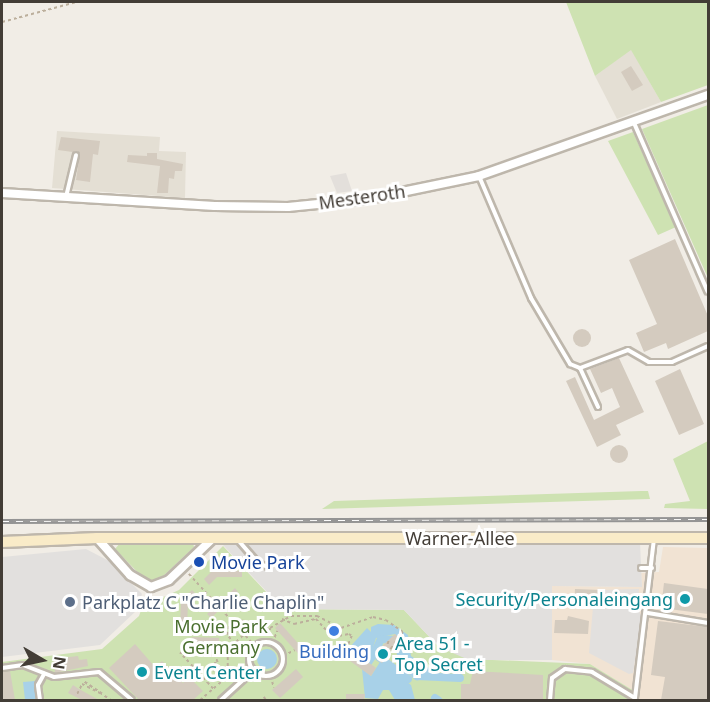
<!DOCTYPE html>
<html>
<head>
<meta charset="utf-8">
<style>
  body { margin:0 }
  #map { position:relative; width:710px; height:702px; overflow:hidden; background:#f1ede6; font-family:"Noto Sans",sans-serif }
  div>[style] { position:absolute }
  .residential>* { inset:0; background:#e4dfd4 }
  .commercial>* { inset:0; background:#f1e3d3 }
  .industrial>* { inset:0; background:#e3dfdb }
  .green>* { inset:0; background:#cee2b2 }
  .parking>* { inset:0; background:#e2e0de }
  .water>* { inset:0; background:#a8d1e8 }
  .round { border-radius:50% }
  .canal>* { height:8px; margin:-4px; padding:0 4px; transform-origin:4px; border-radius:4px; background:#a8d1e8 }
  .building>* { inset:0; background:#d4cbbf }
  .path>* { height:1.5px; margin-top:-0.75px; transform-origin:0; background:repeating-linear-gradient(90deg,#bcaf9c 0 3px,transparent 0 6px) }
  .roads { filter:drop-shadow(2px 0 #beb7ac) drop-shadow(-2px 0 #beb7ac) drop-shadow(0 2px #beb7ac) drop-shadow(0 -2px #beb7ac) }
  .lane>* { height:4px; margin:-2px; padding:0 2px; transform-origin:2px; border-radius:2px; background:#fff }
  .lane>.ring { margin:-2px; padding:0; box-sizing:content-box; background:none; border:4px solid #fff; border-radius:50% }
  .street>* { height:8px; margin:-4px; padding:0 4px; transform-origin:4px; border-radius:4px; background:#fff }
  .secondary>* { height:10px; margin:-5px; padding:0 5px; transform-origin:5px; border-radius:5px; background:#f9ebc8 }
  .rail>* { height:4.5px; margin-top:-2.25px; transform-origin:0; background:repeating-linear-gradient(90deg,#fff 0 7px,#949494 0 14px); box-sizing:border-box; border-block:2px solid #949494 }
  .dots>* { width:16px; height:16px; translate:-50% -50%; box-sizing:border-box; border:3px solid #fff; border-radius:50% }
  span { translate:-50% -50%; white-space:nowrap; text-align:center; line-height:1.15; -webkit-text-stroke:6px #fff; paint-order:stroke }
  .street-label { font-size:18px; color:#433d36 }
  .transit-label { font-size:18px; color:#164399 }
  .left { translate:0 -50%; text-align:left }
  .culture-label { font-size:18px; color:#0d838f }
  .right { translate:-100% -50%; text-align:right }
  .service-label { font-size:18px; color:#4e5e75 }
  .park-label { font-size:18px; color:#4a6f2f }
  .shop-label { font-size:18px; color:#366cbe }
  .frame { position:absolute; inset:0; border:3px solid #433d36; pointer-events:none }
  .north { position:absolute; left:12px; top:630px; width:60px; height:60px; -webkit-text-stroke:4px #fff; paint-order:stroke; rotate:99deg; font-size:16px; font-weight:700; line-height:24px; text-align:center; color:#433d36 }
  .north::after { content:''; display:block; margin:auto; width:21px; height:27px; background:#433d36; clip-path:polygon(50% 0,100% 100%,50% 72%,0 100%) }
</style>
</head>
<body>
<div id="map">
  <div class="residential">
    <div style="clip-path:polygon(631px 49px,661px 102px,617px 119px,595px 76px)"></div>
    <div style="clip-path:polygon(57px 131px,160px 137px,159px 151px,186px 152px,185px 198px,52px 188px)"></div>
  </div>
  <div class="commercial">
    <div style="clip-path:polygon(663px 547px,708px 548px,708px 700px,638px 700px,639px 694px,590px 664px,552px 660px,552px 586px,642px 587px,641px 573px,659px 572px)"></div>
  </div>
  <div class="industrial">
    <div style="clip-path:polygon(346px 173px,352px 191px,337px 193px,330px 176px)"></div>
  </div>
  <div class="green">
    <div style="clip-path:polygon(566px 2px,708px 2px,708px 85px,661px 102px,631px 50px,595px 76px)"></div>
    <div style="clip-path:polygon(708px 105px,708px 278px,642px 129px)"></div>
    <div style="clip-path:polygon(633px 132px,676px 227px,658px 235px,608px 141px)"></div>
    <div style="clip-path:polygon(708px 441px,708px 509px,664px 508px,665px 504px,690px 501px,673px 459px)"></div>
    <div style="clip-path:polygon(641px 491px,648px 491px,650px 499px,322px 509px,334px 501px)"></div>
    <div style="clip-path:polygon(120px 543px,193px 543px,194px 547px,159px 580px,146px 581px,115px 549px)"></div>
    <div style="clip-path:polygon(223px 546px,282px 609px,404px 610px,439px 647px,469px 659px,590px 664px,639px 694px,638px 700px,2px 700px,2px 662px,102px 649px,139px 616px,146px 596px,159px 599px,179px 590px)"></div>
  </div>
  <div class="parking">
    <div style="clip-path:polygon(640px 542px,642px 587px,552px 586px,552px 660px,469px 660px,439px 647px,404px 610px,283px 609px,223px 545px)"></div>
    <div style="clip-path:polygon(86px 549px,109px 561px,142px 594px,136px 611px,100px 645px,2px 657px,2px 557px)"></div>
    <div style="clip-path:polygon(639px 589px,638px 609px,642px 617px,633px 673px,629px 674px,589px 653px,593px 607px,600px 607px,602px 590px)"></div>
  </div>
  <div class="water">
    <div style="clip-path:polygon(378px 624px,394px 625px,408px 635px,411px 656px,431px 669px,431px 676px,420px 674px,406px 665px,402px 644px,395px 634px,376px 638px,373px 647px,376px 658px,369px 668px,367px 661px,349px 648px,367px 628px,371px 632px,371px 627px)"></div>
    <div class="round" style="left:257px;top:649px;width:20px;height:20px"></div>
    <div style="clip-path:polygon(380px 662px,411px 685px,415px 700px,395px 700px,389px 690px,383px 690px,378px 699px,365px 698px,362px 669px,371px 676px)"></div>
    <div style="clip-path:polygon(35px 681px,37px 700px,25px 700px,23px 682px)"></div>
  </div>
  <div class="canal">
    <div style="left:408px;top:679px;width:36px;rotate:-143deg"></div>
    <div style="left:379px;top:657px;width:8px;rotate:-113deg"></div>
    <div style="left:376px;top:650px;width:12px;rotate:-66deg"></div>
    <div style="left:381px;top:639px;width:16px;rotate:4deg"></div>
    <div style="left:397px;top:640px;width:25px;rotate:74deg"></div>
    <div style="left:404px;top:664px;width:18px;rotate:43deg"></div>
    <div style="left:417px;top:676px;width:43px;rotate:2.7deg"></div>
    <div style="left:435px;top:698px;width:4px;rotate:34deg"></div>
  </div>
  <div class="building">
    <div style="clip-path:polygon(631px 66px,643px 85px,632px 91px,621px 72px)"></div>
    <div style="clip-path:polygon(61px 137px,100px 141px,98px 155px,93px 154px,90px 182px,76px 180px,80px 153px,58px 150px)"></div>
    <div style="clip-path:polygon(147px 153px,157px 153px,157px 159px,183px 164px,182px 171px,175px 171px,174px 179px,169px 178px,168px 193px,157px 193px,160px 166px,127px 162px,128px 155px,147px 156px)"></div>
    <div style="clip-path:polygon(675px 239px,708px 316px,708px 331px,668px 349px,666px 343px,644px 352px,636px 333px,657px 324px,629px 260px)"></div>
    <div class="round" style="left:573px;top:329px;width:18px;height:18px"></div>
    <div style="clip-path:polygon(619px 358px,644px 412px,616px 425px,621px 435px,597px 447px,566px 381px,575px 377px,594px 420px,620px 407px,612px 388px,601px 393px,590px 369px)"></div>
    <div style="clip-path:polygon(680px 369px,704px 424px,679px 435px,655px 381px)"></div>
    <div class="round" style="left:610px;top:445px;width:18px;height:18px"></div>
    <div style="clip-path:polygon(214px 569px,242px 571px,242px 577px,217px 577px,209px 585px,204px 579px)"></div>
    <div style="clip-path:polygon(664px 583px,708px 589px,708px 614px,661px 608px)"></div>
    <div style="clip-path:polygon(235px 588px,238px 592px,211px 618px,207px 614px)"></div>
    <div style="clip-path:polygon(575px 589px,600px 590px,598px 606px,574px 605px)"></div>
    <div style="clip-path:polygon(192px 590px,197px 595px,188px 603px,187px 628px,180px 627px,181px 600px)"></div>
    <div style="clip-path:polygon(568px 616px,589px 621px,588px 634px,554px 633px,555px 620px,567px 620px)"></div>
    <div style="clip-path:polygon(658px 621px,708px 627px,708px 700px,661px 700px,665px 677px,651px 675px)"></div>
    <div style="clip-path:polygon(280px 623px,304px 650px,304px 660px,275px 628px)"></div>
    <div style="clip-path:polygon(395px 634px,400px 638px,382px 663px,376px 659px,380px 652px,378px 650px)"></div>
    <div style="clip-path:polygon(192px 637px,219px 638px,219px 650px,192px 648px)"></div>
    <div style="clip-path:polygon(135px 644px,155px 667px,162px 661px,180px 680px,183px 683px,189px 677px,203px 691px,193px 700px,139px 700px,109px 668px)"></div>
    <div style="clip-path:polygon(349px 648px,376px 668px,371px 676px,343px 656px)"></div>
    <div style="clip-path:polygon(78px 656px,79px 660px,87px 659px,88px 666px,55px 673px,53px 659px)"></div>
    <div style="clip-path:polygon(296px 669px,303px 677px,280px 698px,272px 690px)"></div>
    <div style="clip-path:polygon(10px 671px,15px 700px,2px 700px,2px 672px)"></div>
    <div style="clip-path:polygon(473px 671px,543px 675px,543px 700px,461px 700px,461px 684px,470px 684px)"></div>
    <div style="clip-path:polygon(73px 685px,79px 689px,99px 700px,82px 700px,68px 693px)"></div>
    <div style="clip-path:polygon(346px 694px,365px 694px,364px 700px,346px 700px)"></div>
  </div>
  <div class="path">
    <div style="left:2px;top:22px;width:77px;rotate:-15.1deg"></div>
    <div style="left:189px;top:574px;width:98px;rotate:47.5deg"></div>
    <div style="left:282px;top:619px;width:13px;rotate:23deg"></div>
    <div style="left:294px;top:624px;width:23px;rotate:-13deg"></div>
    <div style="left:316px;top:619px;width:25px;rotate:47deg"></div>
    <div style="left:333px;top:637px;width:16px;rotate:-11deg"></div>
    <div style="left:349px;top:634px;width:4px;rotate:34deg"></div>
    <div style="left:352px;top:636px;width:18px;rotate:112deg"></div>
    <div style="left:253px;top:628px;width:16px"></div>
    <div style="left:267px;top:642px;width:14px;rotate:-78deg"></div>
    <div style="left:270px;top:628px;width:24px;rotate:-30deg"></div>
    <div style="left:291px;top:616px;width:26px"></div>
    <div style="left:317px;top:616px;width:27px;rotate:27deg"></div>
    <div style="left:341px;top:628px;width:34px;rotate:-19deg"></div>
    <div style="left:373px;top:617px;width:13px;rotate:13deg"></div>
    <div style="left:386px;top:620px;width:21px;rotate:35deg"></div>
    <div style="left:403px;top:632px;width:28px;rotate:125deg"></div>
    <div style="left:387px;top:655px;width:9px;rotate:-144deg"></div>
    <div style="left:272px;top:643px;width:13px;rotate:-67deg"></div>
    <div style="left:234px;top:644px;width:11px;rotate:-128deg"></div>
    <div style="left:227px;top:635px;width:15px;rotate:-79deg"></div>
    <div style="left:230px;top:620px;width:15px;rotate:4deg"></div>
    <div style="left:245px;top:621px;width:10px;rotate:45deg"></div>
    <div style="left:252px;top:628px;width:24px;rotate:138deg"></div>
    <div style="left:234px;top:644px;width:14px;rotate:115deg"></div>
    <div style="left:228px;top:657px;width:11px;rotate:90deg"></div>
    <div style="left:228px;top:668px;width:12px;rotate:48deg"></div>
    <div style="left:386px;top:650px;width:12px;rotate:-76deg"></div>
    <div style="left:283px;top:656px;width:13px;rotate:-27deg"></div>
    <div style="left:228px;top:668px;width:9px;rotate:139deg"></div>
    <div style="left:221px;top:674px;width:19px;rotate:-108deg"></div>
    <div style="left:215px;top:656px;width:34px;rotate:-2deg"></div>
    <div style="left:271px;top:676px;width:12px;rotate:76deg"></div>
    <div style="left:85px;top:682px;width:32px;rotate:35deg"></div>
    <div style="left:213px;top:689px;width:49px;rotate:-132.5deg"></div>
    <div style="left:180px;top:653px;width:35px;rotate:5deg"></div>
    <div style="left:77px;top:694px;width:11px;rotate:-63deg"></div>
    <div style="left:82px;top:684px;width:22px;rotate:27deg"></div>
    <div style="left:102px;top:694px;width:22px;rotate:-146deg"></div>
    <div style="left:264px;top:697px;width:4px;rotate:56deg"></div>
    <div style="left:200px;top:700px;width:29px;rotate:-41deg"></div>
    <div style="left:222px;top:681px;width:13px;rotate:-129deg"></div>
    <div style="left:214px;top:671px;width:10px;rotate:-84deg"></div>
  </div>
  <div class="roads">
    <div class="lane">
      <div style="left:634px;top:123px;width:184px;rotate:66.4deg"></div>
      <div style="left:479px;top:176px;width:133px;rotate:66.9deg"></div>
      <div style="left:531px;top:298px;width:77px;rotate:59.4deg"></div>
      <div style="left:570px;top:364px;width:11px;rotate:22deg"></div>
      <div style="left:580px;top:368px;width:43px;rotate:65.2deg"></div>
      <div style="left:66px;top:197px;width:43px;rotate:-76.6deg"></div>
      <div style="left:580px;top:368px;width:51px;rotate:-20.6deg"></div>
      <div style="left:628px;top:350px;width:24px;rotate:30deg"></div>
      <div style="left:649px;top:362px;width:23px"></div>
      <div style="left:672px;top:362px;width:39px;rotate:-24deg"></div>
      <div style="left:238px;top:540px;width:30px;rotate:49deg"></div>
      <div style="left:258px;top:563px;width:11px;rotate:22deg"></div>
      <div style="left:641px;top:568px;width:11px"></div>
      <div style="left:648px;top:613px;width:61px;rotate:9.5deg"></div>
      <div class="ring" style="left:249px;top:642px;width:30px;height:30px"></div>
      <div style="left:2px;top:668px;width:21px;rotate:-8deg"></div>
      <div style="left:23px;top:665px;width:33px;rotate:21deg"></div>
      <div style="left:54px;top:677px;width:45px;rotate:-6.3deg"></div>
      <div style="left:99px;top:672px;width:43px;rotate:40.3deg"></div>
      <div style="left:40px;top:700px;width:15px;rotate:-98deg"></div>
      <div style="left:38px;top:685px;width:13px;rotate:-61deg"></div>
      <div style="left:221px;top:700px;width:43px;rotate:-42.2deg"></div>
      <div style="left:550px;top:700px;width:22px;rotate:-85deg"></div>
      <div style="left:552px;top:678px;width:16px;rotate:-35deg"></div>
      <div style="left:565px;top:669px;width:27px;rotate:6deg"></div>
      <div style="left:592px;top:672px;width:50px;rotate:31.2deg"></div>
      <div style="left:635px;top:698px;width:160px;rotate:-83.2deg"></div>
    </div>
    <div class="street">
      <div style="left:2px;top:193px;width:213px;rotate:3.5deg"></div>
      <div style="left:215px;top:206px;width:73px;rotate:0.8deg"></div>
      <div style="left:288px;top:207px;width:80px;rotate:-5.7deg"></div>
      <div style="left:368px;top:199px;width:113px;rotate:-11.7deg"></div>
      <div style="left:479px;top:176px;width:243px;rotate:-19.5deg"></div>
      <div style="left:97px;top:538px;width:50px;rotate:48.3deg"></div>
      <div style="left:130px;top:575px;width:24px;rotate:30deg"></div>
      <div style="left:151px;top:587px;width:19px;rotate:-21deg"></div>
      <div style="left:169px;top:580px;width:59px;rotate:-43.6deg"></div>
    </div>
    <div class="secondary">
      <div style="left:2px;top:542px;width:95px;rotate:-2.4deg"></div>
      <div style="left:97px;top:538px;width:611px"></div>
    </div>
  </div>
  <div class="rail">
    <div style="left:2px;top:521px;width:706px;rotate:-0.16deg"></div>
  </div>
  <div class="dots">
    <div style="left:199px;top:562px;background:#1a4fb4"></div>
    <div style="left:685px;top:599px;background:#0f9aa8"></div>
    <div style="left:70px;top:602px;background:#5c6f8a"></div>
    <div style="left:334px;top:631px;background:#3f7fe0"></div>
    <div style="left:383px;top:654px;background:#0f9aa8"></div>
    <div style="left:142px;top:672px;background:#0f9aa8"></div>
  </div>
  <div class="street-label">
    <span style="left:362px;top:197px;rotate:-8deg">Mesteroth</span>
    <span style="left:460px;top:538px">Warner-Allee</span>
  </div>
  <div class="transit-label">
    <span class="left" style="left:211px;top:562px">Movie Park</span>
  </div>
  <div class="culture-label">
    <span class="right" style="left:673px;top:599px">Security/Personaleingang</span>
    <span class="left" style="left:395px;top:654px">Area 51 -<br>Top Secret</span>
    <span class="left" style="left:154px;top:672px">Event Center</span>
  </div>
  <div class="service-label">
    <span class="left" style="left:82px;top:602px">Parkplatz C "Charlie Chaplin"</span>
  </div>
  <div class="park-label">
    <span style="left:221px;top:637px">Movie Park<br>Germany</span>
  </div>
  <div class="shop-label">
    <span style="left:334px;top:651px">Building</span>
  </div>
  <div class="frame"></div>
  <div class="north">N</div>
</div>
</body>
</html>
